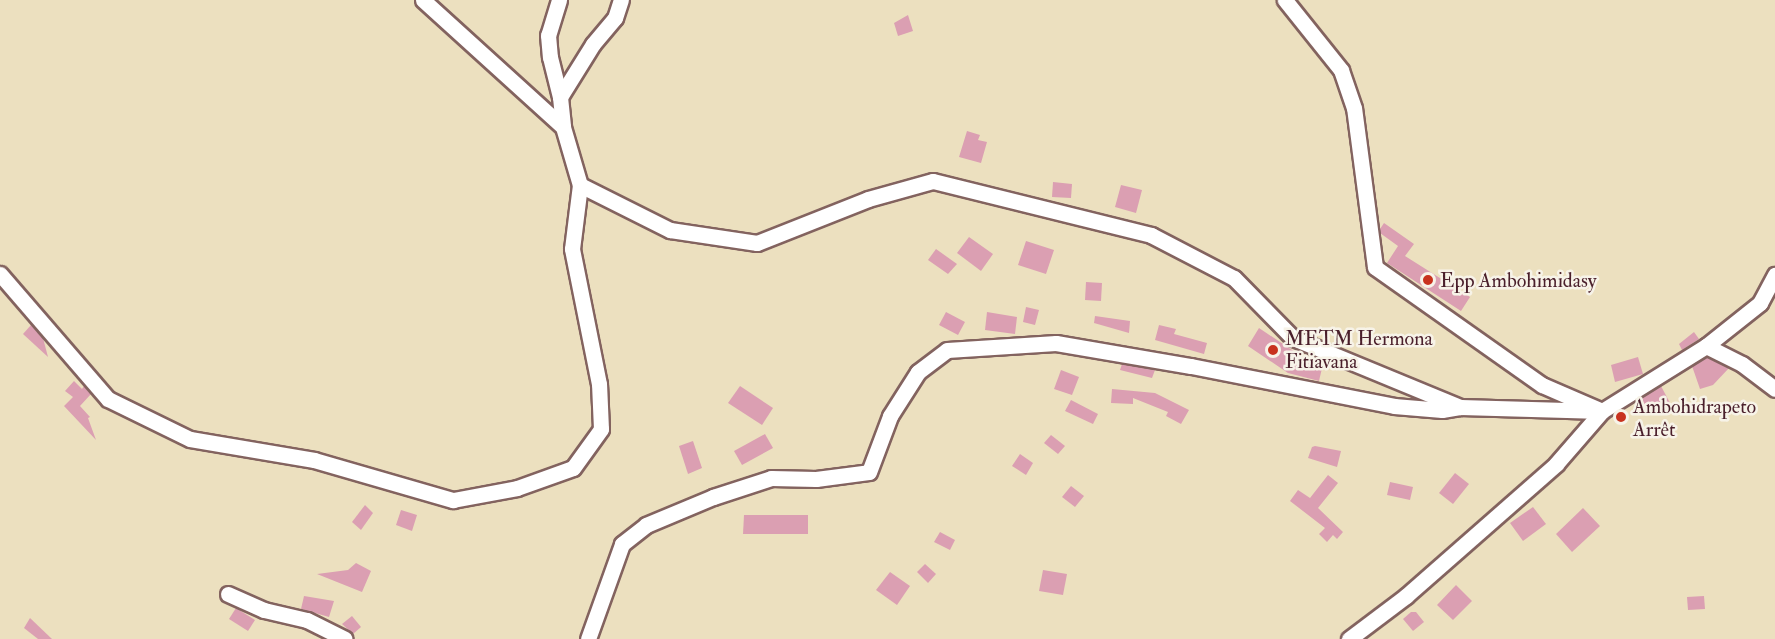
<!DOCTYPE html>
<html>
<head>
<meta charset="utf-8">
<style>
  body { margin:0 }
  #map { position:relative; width:1775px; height:639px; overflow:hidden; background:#ece0bf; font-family:"IM FELL Double Pica",serif }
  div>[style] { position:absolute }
  .building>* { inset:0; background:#db9fb2 }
  .roads { filter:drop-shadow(2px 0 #83635f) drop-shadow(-2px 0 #83635f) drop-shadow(0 2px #83635f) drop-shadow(0 -2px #83635f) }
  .minor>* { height:15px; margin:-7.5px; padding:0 7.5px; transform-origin:7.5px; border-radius:7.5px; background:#fff }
  .dots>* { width:16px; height:16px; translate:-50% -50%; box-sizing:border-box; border:3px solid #f7f3e8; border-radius:50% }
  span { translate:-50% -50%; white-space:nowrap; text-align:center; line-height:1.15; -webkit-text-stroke:5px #f7f3e8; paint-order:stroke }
  .poi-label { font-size:20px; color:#4a1f2b }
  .left { translate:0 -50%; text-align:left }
</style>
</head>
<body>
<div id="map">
  <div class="building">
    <div style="clip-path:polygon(908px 15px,913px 31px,898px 36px,894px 23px)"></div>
    <div style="clip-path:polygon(967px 131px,980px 135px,978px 140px,987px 142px,981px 163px,959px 157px)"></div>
    <div style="clip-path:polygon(1053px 182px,1072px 184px,1071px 198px,1052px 197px)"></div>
    <div style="clip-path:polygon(1121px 185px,1142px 190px,1136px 213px,1115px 207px)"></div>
    <div style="clip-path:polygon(1384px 223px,1414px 244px,1405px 256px,1470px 297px,1461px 311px,1387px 263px,1398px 246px,1380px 233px,1380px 229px)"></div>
    <div style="clip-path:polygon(969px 237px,993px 254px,981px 271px,957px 253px)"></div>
    <div style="clip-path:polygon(1026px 241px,1054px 250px,1046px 274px,1018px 265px)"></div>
    <div style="clip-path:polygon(936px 249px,957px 264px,948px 274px,928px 260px)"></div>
    <div style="clip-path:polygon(1086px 282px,1102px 283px,1101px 301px,1085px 300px)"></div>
    <div style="clip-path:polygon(1026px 307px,1039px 310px,1035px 325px,1023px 322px)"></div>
    <div style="clip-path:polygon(946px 312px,965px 322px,958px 335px,939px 325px)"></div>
    <div style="clip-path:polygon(987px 312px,1017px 317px,1015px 334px,985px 330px)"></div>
    <div style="clip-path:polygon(1095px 316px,1130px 321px,1129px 333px,1094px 323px)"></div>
    <div style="clip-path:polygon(31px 325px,43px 338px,48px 357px,23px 334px)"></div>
    <div style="clip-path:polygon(1159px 325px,1176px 329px,1174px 334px,1207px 343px,1204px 354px,1155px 340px)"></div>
    <div style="clip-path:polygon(1259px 328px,1307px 360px,1323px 364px,1319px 381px,1288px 373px,1248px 346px)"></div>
    <div style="clip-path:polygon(1694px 332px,1699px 339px,1682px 350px,1679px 344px)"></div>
    <div style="clip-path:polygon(1638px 357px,1643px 374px,1615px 382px,1611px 365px)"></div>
    <div style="clip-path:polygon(1707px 357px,1729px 368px,1713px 385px,1700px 389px,1692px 366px)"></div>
    <div style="clip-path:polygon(1122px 364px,1155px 370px,1152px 378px,1120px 370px)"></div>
    <div style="clip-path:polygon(1061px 370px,1079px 377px,1072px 395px,1054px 389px)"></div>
    <div style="clip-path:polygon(74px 381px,82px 389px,84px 386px,91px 394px,80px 406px,90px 417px,88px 418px,96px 440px,64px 406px,73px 397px,65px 391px)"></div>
    <div style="clip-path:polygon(740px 386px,773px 408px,762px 425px,728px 403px)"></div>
    <div style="clip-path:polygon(1661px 386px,1670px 403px,1650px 414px,1641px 398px)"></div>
    <div style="clip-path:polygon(1112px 389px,1155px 393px,1189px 410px,1181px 424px,1166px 416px,1168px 412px,1133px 398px,1133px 404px,1111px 403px)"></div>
    <div style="clip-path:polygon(1071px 400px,1098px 414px,1093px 424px,1065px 411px)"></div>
    <div style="clip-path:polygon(765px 434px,773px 448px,742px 465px,734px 451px)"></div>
    <div style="clip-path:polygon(1051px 435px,1065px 446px,1058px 454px,1044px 443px)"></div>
    <div style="clip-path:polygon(693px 441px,702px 468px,688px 474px,679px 446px)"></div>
    <div style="clip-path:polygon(1315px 446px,1341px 451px,1337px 467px,1308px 458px,1312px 447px)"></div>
    <div style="clip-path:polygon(1020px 454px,1033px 463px,1026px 475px,1012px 466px)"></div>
    <div style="clip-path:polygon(1455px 473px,1469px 484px,1453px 504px,1439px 493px)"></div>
    <div style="clip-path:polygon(1328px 475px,1338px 483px,1318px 508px,1343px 532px,1337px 539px,1333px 535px,1327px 542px,1319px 534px,1325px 528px,1290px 501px,1298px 490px,1310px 498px)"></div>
    <div style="clip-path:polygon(1390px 482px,1413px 487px,1410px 500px,1387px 495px)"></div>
    <div style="clip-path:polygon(1071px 486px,1084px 496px,1075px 507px,1062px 497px)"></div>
    <div style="clip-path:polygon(365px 505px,373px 513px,361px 530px,352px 522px)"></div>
    <div style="clip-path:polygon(1533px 507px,1546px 524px,1523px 541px,1510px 523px)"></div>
    <div style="clip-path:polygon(1583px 508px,1600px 526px,1572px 552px,1556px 534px)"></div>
    <div style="clip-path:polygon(401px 510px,417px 515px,412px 531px,396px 525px)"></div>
    <div style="clip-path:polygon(744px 515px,808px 515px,808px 534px,743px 534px)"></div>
    <div style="clip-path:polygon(940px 532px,955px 540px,950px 550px,934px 542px)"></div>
    <div style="clip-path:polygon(356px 563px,371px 571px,362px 592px,317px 574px,348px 570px)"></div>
    <div style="clip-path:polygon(925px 564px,936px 574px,928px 583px,917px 572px)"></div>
    <div style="clip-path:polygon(1043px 570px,1067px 574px,1063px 595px,1039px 591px)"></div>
    <div style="clip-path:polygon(890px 572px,910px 586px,897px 605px,876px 590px)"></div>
    <div style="clip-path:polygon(1456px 585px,1472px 601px,1453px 620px,1437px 605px)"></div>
    <div style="clip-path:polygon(304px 596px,334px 601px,329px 617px,301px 609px)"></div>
    <div style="clip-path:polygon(1704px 596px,1705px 609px,1688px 610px,1687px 597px)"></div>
    <div style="clip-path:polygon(236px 608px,255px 620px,248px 631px,229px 619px)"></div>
    <div style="clip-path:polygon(1411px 612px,1416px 612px,1424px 622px,1413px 631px,1403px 619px)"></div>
    <div style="clip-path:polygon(352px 616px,361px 627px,353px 634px,342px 624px)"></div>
    <div style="clip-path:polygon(30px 618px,52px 639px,38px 639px,24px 628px)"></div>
  </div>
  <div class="roads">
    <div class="minor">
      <div style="left:423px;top:0;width:189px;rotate:42.2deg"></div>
      <div style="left:559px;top:0;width:37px;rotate:107deg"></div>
      <div style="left:548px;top:35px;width:22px;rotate:85deg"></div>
      <div style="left:550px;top:57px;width:41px;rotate:76deg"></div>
      <div style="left:560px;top:97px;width:30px;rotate:84deg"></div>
      <div style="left:563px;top:127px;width:60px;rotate:73.7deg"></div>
      <div style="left:580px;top:185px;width:101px;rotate:26.6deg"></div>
      <div style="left:670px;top:230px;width:88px;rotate:8.5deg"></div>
      <div style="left:757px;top:243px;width:119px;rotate:-21.6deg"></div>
      <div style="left:868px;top:199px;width:67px;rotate:-15.5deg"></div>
      <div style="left:933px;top:181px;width:225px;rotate:13.9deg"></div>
      <div style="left:1151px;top:235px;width:93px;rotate:27.4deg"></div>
      <div style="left:1234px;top:278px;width:84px;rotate:45.5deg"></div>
      <div style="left:1293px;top:338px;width:181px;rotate:22.4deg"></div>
      <div style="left:560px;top:97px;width:62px;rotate:-58.1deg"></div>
      <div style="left:593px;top:44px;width:34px;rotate:-50deg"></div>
      <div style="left:615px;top:18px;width:19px;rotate:-72deg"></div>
      <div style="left:0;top:274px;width:165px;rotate:49.2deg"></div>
      <div style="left:108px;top:399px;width:91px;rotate:26deg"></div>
      <div style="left:190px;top:439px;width:126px;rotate:9.6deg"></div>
      <div style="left:314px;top:460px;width:145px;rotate:16.1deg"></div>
      <div style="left:453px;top:500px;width:65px;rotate:-10.6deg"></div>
      <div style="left:517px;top:488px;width:59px;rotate:-19.7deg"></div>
      <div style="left:573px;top:468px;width:48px;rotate:-54.3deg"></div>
      <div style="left:601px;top:429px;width:45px;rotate:-92.5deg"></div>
      <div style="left:599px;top:384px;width:138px;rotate:-101.3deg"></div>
      <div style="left:572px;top:249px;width:64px;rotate:-82.9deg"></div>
      <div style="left:1706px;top:346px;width:40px;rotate:26.6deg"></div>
      <div style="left:1742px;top:364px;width:41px;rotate:37.1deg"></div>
      <div style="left:228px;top:594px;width:39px;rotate:24deg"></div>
      <div style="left:264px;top:610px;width:44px;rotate:13.1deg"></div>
      <div style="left:307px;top:620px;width:42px;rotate:26.6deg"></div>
      <div style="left:588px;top:639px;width:101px;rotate:-70.3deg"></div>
      <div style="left:622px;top:544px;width:31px;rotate:-38deg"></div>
      <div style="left:646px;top:525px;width:73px;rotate:-22.7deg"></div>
      <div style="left:713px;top:497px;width:61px;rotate:-18.1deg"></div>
      <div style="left:771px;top:478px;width:45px;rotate:1.3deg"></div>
      <div style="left:816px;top:479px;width:53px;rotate:-7.5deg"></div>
      <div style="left:869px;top:472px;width:60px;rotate:-69.4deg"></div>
      <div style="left:890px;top:416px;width:52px;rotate:-57.5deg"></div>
      <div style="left:918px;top:372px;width:36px;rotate:-37deg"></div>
      <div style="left:947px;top:350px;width:109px;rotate:-3.7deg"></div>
      <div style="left:1056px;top:343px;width:137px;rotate:9.7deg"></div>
      <div style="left:1191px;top:366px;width:207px;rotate:11.1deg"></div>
      <div style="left:1394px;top:406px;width:48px;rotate:4.8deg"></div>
      <div style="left:1442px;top:410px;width:18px;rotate:-9deg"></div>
      <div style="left:1460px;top:407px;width:142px;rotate:1.6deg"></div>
      <div style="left:1602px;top:411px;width:65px;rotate:-156.6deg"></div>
      <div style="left:1542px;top:385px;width:204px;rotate:-144.8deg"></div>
      <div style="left:1375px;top:267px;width:160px;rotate:-97.5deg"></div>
      <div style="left:1354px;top:108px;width:40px;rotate:-108.9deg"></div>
      <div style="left:1341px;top:70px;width:90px;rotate:-128.7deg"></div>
      <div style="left:1349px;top:639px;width:71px;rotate:-37deg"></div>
      <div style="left:1406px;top:596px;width:200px;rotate:-41.3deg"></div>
      <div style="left:1556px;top:464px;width:70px;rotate:-49deg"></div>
      <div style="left:1602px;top:411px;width:123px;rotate:-32deg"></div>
      <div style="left:1706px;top:346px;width:69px;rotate:-38.5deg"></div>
      <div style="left:1760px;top:303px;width:32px;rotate:-62deg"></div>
    </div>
  </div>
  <div class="dots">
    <div style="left:1428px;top:280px;background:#c8321e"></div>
    <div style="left:1273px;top:350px;background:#c8321e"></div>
    <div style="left:1621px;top:417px;background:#c8321e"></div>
  </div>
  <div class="poi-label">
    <span class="left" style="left:1440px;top:280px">Epp Ambohimidasy</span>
    <span class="left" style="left:1285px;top:350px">METM Hermona<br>Fitiavana</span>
    <span class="left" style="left:1633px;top:418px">Ambohidrapeto<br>Arrêt</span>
  </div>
</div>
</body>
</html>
